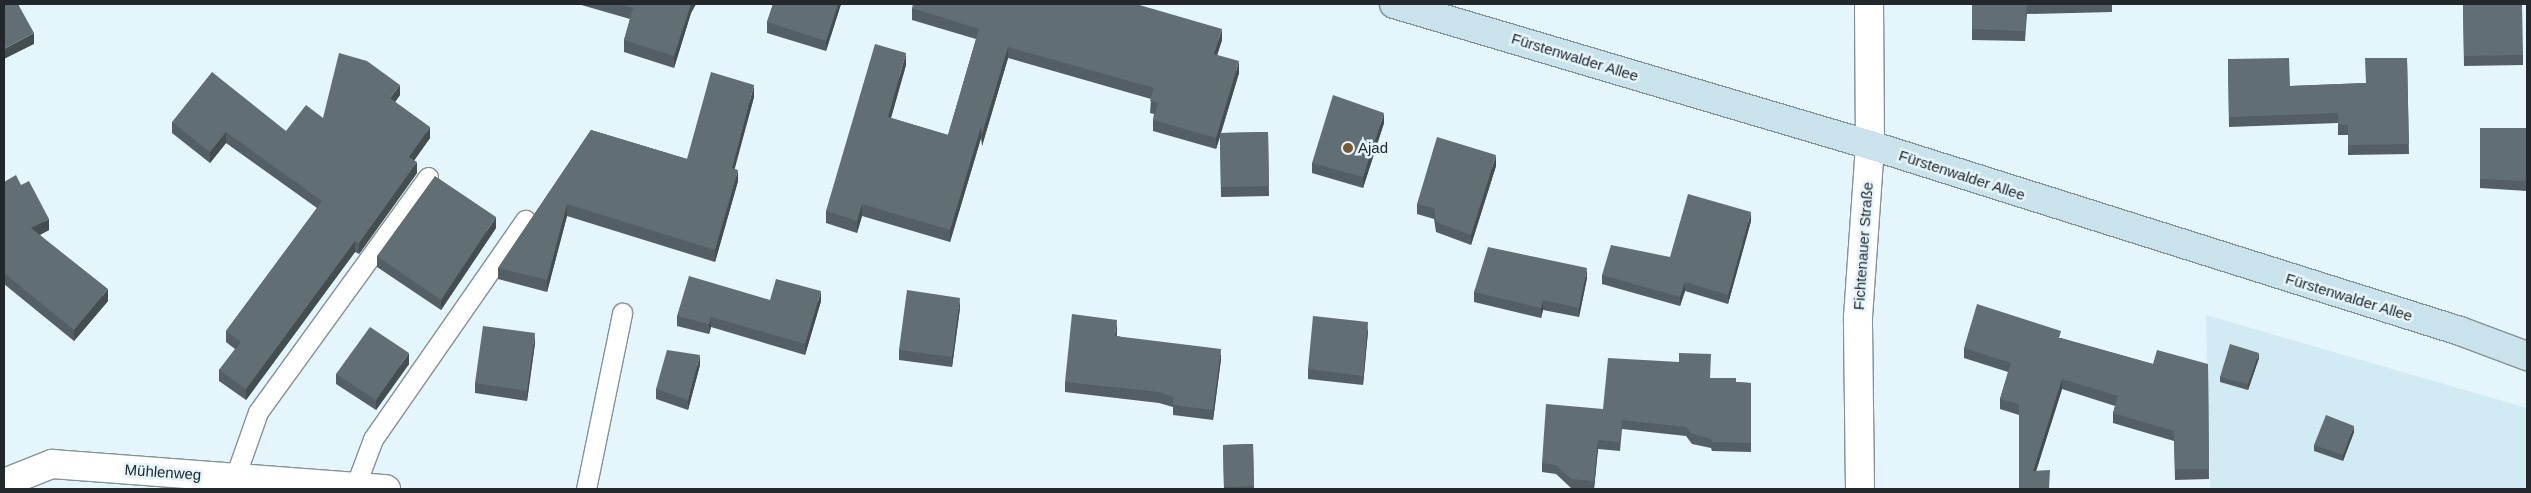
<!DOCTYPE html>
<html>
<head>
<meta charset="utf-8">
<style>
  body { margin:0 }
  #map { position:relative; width:2531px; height:493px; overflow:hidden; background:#e5f5fc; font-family:Helvetica,sans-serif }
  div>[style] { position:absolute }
  .built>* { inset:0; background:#d2eaf4 }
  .roads { filter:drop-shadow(1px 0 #839297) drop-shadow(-1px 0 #839297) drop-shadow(0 1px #839297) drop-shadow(0 -1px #839297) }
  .lane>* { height:19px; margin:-9.5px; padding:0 9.5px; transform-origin:9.5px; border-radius:9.5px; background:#fff }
  .street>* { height:28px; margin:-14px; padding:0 14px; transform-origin:14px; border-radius:14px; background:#fff }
  .secondary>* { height:28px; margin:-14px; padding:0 14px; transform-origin:14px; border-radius:14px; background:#c9e2eb }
  .wall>* { inset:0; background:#535f64 }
  .shaded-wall>* { inset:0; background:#444e51 }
  .building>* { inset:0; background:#616f74 }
  .dots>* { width:14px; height:14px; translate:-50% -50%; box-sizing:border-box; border:2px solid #e5f5fc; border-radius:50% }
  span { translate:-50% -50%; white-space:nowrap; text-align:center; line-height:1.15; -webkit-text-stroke:5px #e5f5fc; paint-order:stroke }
  .street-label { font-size:15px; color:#22282b }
  .poi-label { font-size:15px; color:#22282b }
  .left { translate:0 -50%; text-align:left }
  .frame { position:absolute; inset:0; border:5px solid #22282b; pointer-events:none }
</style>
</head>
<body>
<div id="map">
  <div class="built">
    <div style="clip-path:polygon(2206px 315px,2527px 408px,2527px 489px,2210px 489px)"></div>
  </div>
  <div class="roads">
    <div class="lane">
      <div style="left:235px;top:477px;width:69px;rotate:-70.5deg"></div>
      <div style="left:258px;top:412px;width:290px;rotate:-54.1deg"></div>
      <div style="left:355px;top:487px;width:51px;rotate:-69.4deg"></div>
      <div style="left:373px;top:439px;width:267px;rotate:-55.2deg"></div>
      <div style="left:586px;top:489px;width:180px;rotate:-78.4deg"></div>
    </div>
    <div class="street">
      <div style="left:4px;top:483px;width:52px;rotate:-21.6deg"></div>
      <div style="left:52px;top:464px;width:335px;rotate:4.3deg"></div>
      <div style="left:1860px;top:489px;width:172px;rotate:-90.7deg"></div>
      <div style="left:1858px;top:317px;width:172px;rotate:-86deg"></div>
      <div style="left:1870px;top:145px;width:141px;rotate:-90.4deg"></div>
    </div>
    <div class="secondary">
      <div style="left:1394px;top:4px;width:496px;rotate:16.5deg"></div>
      <div style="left:1870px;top:145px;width:619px;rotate:17.5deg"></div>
      <div style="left:2460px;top:331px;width:72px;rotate:20.5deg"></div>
    </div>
  </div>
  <div class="wall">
    <div style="clip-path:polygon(578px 4px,696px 4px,691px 13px,674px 68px,624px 52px,624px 40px,630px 19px)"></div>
    <div style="clip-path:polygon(773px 4px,841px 4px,826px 51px,767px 33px,767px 22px)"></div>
    <div style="clip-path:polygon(1972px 4px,2112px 4px,2112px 12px,2027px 14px,2025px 41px,1972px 40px)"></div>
    <div style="clip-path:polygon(2463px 4px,2523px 55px,2523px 65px,2464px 66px)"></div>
    <div style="clip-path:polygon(912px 8px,1222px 40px,1217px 55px,1239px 73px,1221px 133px,1268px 132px,1269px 196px,1221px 197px,1220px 137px,1216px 149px,1153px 131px,1153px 120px,1154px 114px,1150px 113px,1151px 99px,1008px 58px,982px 146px,981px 138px,950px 242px,862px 216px,857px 233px,826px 223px,826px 211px,906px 65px,891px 118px,948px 135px,976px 39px,912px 20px)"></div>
    <div style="clip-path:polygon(2407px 58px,2409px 154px,2348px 155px,2348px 135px,2338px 135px,2338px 123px,2229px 127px,2228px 59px,2290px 86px,2366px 83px)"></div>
    <div style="clip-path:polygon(400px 95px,395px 102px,430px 138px,414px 160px,417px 173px,359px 254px,355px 252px,246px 400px,219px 381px,219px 370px,235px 349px,226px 342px,226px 331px,317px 208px,226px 143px,210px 163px,172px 133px,172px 122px,286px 131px)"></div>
    <div style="clip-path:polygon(754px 97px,734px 169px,738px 181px,715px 262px,567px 216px,547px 292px,498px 279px,498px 268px,591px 130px,687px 159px)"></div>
    <div style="clip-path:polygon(1384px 123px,1363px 188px,1312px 173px,1312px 163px)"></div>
    <div style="clip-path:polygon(2480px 128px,2527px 128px,2527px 191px,2480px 188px)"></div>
    <div style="clip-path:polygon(1496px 166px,1471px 245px,1436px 232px,1434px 219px,1417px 214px,1417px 204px)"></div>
    <div style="clip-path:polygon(4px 182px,21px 185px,49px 230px,40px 235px,108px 301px,74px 341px,4px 284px)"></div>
    <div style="clip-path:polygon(1751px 221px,1728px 304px,1685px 291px,1680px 306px,1602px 284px,1602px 275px,1670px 257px)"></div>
    <div style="clip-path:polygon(496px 228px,441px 310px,377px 267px,377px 256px)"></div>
    <div style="clip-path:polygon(1587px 278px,1579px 317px,1543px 310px,1541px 318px,1474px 302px,1474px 292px)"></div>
    <div style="clip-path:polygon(770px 300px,821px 301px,805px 355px,711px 327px,709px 334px,677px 326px,677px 316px)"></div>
    <div style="clip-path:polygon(960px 308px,952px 367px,899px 360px,899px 350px)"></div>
    <div style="clip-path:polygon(1117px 331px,1117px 336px,1221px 359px,1213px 420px,1173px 415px,1173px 407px,1159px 403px,1065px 392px,1065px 382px)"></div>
    <div style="clip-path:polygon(1368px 331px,1363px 385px,1308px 379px,1308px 369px)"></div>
    <div style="clip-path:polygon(2061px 338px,2153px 364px,2208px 364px,2209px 479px,2175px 480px,2174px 441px,2113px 423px,2113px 413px,2115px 406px,2062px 389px,2036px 471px,2019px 489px,2019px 415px,2000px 409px,2000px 399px,2008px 372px,1964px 358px,1964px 348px)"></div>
    <div style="clip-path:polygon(535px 343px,527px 401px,475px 393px,475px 383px)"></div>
    <div style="clip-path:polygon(2259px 358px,2248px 390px,2220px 382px,2220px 377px)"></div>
    <div style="clip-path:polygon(409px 364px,376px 410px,336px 384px,336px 374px)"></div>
    <div style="clip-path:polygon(700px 365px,688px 410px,656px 399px,656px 389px)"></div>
    <div style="clip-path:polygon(1711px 378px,1736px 382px,1751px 383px,1751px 452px,1712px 451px,1711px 448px,1692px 444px,1686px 436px,1622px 429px,1620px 451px,1598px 449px,1594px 489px,1571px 488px,1556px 474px,1542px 472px,1542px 463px,1603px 409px)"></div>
    <div style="clip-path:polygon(2354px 432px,2343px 461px,2314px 451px,2314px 445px)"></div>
    <div style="clip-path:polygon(1253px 444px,1254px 489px,1224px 489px,1223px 445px)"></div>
  </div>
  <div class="shaded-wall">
    <div style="clip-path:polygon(691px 4px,696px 4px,691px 13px,674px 68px,674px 56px)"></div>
    <div style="clip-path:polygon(838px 4px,841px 4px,826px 51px,826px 41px)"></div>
    <div style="clip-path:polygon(1222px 29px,1222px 40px,1214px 65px,1214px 54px)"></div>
    <div style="clip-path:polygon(34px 33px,34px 44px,4px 59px,4px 49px)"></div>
    <div style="clip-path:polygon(1008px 47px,1008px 58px,982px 146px,982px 134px)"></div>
    <div style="clip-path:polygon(906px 53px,906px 65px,888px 128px,888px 117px)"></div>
    <div style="clip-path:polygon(1239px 61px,1239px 73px,1216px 149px,1216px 138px)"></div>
    <div style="clip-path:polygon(400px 85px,400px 95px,390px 109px,390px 98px)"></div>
    <div style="clip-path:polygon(754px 85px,754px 97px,732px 179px,732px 168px)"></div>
    <div style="clip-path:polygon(1384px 113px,1384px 123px,1363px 188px,1363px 177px)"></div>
    <div style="clip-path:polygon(430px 127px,430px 138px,409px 168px,409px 157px)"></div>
    <div style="clip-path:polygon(981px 127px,981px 138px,950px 242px,950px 230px)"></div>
    <div style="clip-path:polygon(226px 132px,226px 143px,210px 163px,210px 152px)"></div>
    <div style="clip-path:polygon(1496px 155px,1496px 166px,1471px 245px,1471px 235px)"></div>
    <div style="clip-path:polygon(417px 162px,417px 173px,359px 254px,359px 243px)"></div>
    <div style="clip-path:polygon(738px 170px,738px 181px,715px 262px,715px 250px)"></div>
    <div style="clip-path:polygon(567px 204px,567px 216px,547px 292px,547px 280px)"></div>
    <div style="clip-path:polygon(862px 204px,862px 216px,857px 233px,857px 221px)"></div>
    <div style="clip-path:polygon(1751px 212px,1751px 221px,1728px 304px,1728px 295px)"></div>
    <div style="clip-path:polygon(496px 217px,496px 228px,441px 310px,441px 300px)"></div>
    <div style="clip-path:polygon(49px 219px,49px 230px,31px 239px,31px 228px)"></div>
    <div style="clip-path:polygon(355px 241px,355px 252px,246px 400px,246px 389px)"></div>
    <div style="clip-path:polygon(1587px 268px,1587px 278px,1579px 317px,1579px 308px)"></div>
    <div style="clip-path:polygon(1685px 282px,1685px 291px,1680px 306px,1680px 297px)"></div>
    <div style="clip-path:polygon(108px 289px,108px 301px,74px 341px,74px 330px)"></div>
    <div style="clip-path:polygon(821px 291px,821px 301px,805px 355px,805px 344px)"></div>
    <div style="clip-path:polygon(960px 298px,960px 308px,952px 367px,952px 357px)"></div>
    <div style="clip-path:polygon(1543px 300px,1543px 310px,1541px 318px,1541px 308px)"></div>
    <div style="clip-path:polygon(711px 317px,711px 327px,709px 334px,709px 324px)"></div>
    <div style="clip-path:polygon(1117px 320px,1117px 331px,1115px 346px,1115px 336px)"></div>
    <div style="clip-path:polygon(1368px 322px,1368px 331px,1363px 385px,1363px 376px)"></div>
    <div style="clip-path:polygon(535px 333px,535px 343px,527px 401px,527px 391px)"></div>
    <div style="clip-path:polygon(1221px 349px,1221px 359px,1213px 420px,1213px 410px)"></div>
    <div style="clip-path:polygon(409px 353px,409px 364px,376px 410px,376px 400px)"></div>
    <div style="clip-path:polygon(2259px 353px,2259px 358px,2248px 390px,2248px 384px)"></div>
    <div style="clip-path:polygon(700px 355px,700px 365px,688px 410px,688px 400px)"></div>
    <div style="clip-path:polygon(2062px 379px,2062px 389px,2033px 481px,2033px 471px)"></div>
    <div style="clip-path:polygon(2354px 426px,2354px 432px,2343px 461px,2343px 455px)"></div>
    <div style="clip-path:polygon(1598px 440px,1598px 449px,1594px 489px,1594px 481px)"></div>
  </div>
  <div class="building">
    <div style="clip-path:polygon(4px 4px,18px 4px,34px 33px,4px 49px)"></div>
    <div style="clip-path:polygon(620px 4px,691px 4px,674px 56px,624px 40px,633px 8px)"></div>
    <div style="clip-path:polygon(773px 4px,838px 4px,826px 41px,767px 22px)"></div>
    <div style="clip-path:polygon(913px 4px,1136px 4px,1222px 29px,1214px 54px,1239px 61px,1216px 138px,1153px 120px,1158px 103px,1150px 101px,1154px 88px,1008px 47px,982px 134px,981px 127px,950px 230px,862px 204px,857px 221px,826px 211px,875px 44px,906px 53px,888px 117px,948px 135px,979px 29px,912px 8px)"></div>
    <div style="clip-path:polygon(1972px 4px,2034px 4px,2027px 4px,2025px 31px,1972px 29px)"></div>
    <div style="clip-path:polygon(2463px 4px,2522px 4px,2523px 55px,2464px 56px)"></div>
    <div style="clip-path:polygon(339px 53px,367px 61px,400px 85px,390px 98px,430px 127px,409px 157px,417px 162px,359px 243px,355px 241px,246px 389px,219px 370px,241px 342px,226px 331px,322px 201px,226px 132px,210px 152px,172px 122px,212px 72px,286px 131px,306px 105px,323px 118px)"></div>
    <div style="clip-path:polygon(2289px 58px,2290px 86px,2366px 83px,2365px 58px,2407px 58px,2409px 144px,2348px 145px,2348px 125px,2338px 124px,2338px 113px,2229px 117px,2228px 59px)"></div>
    <div style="clip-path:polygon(711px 72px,754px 85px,732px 168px,738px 170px,715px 250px,567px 204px,547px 280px,498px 268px,591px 130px,687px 159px)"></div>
    <div style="clip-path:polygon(1333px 95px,1384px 113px,1363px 177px,1312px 163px)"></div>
    <div style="clip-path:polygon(2480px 128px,2527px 128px,2527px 181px,2480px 179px)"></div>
    <div style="clip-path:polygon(1268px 132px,1269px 186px,1221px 187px,1220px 133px)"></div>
    <div style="clip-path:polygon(1437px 137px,1496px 155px,1471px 235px,1436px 222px,1434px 208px,1417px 204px)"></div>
    <div style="clip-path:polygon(16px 175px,21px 185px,29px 181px,49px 219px,31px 228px,108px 289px,74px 330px,4px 273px,4px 182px)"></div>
    <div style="clip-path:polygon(435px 176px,496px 217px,441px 300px,377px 256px)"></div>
    <div style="clip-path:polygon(1688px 194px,1751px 212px,1728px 295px,1685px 282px,1680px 297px,1602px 275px,1611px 245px,1670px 257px)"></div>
    <div style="clip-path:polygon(1488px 247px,1587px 268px,1579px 308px,1543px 300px,1541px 308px,1474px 292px)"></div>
    <div style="clip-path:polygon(689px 276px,770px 300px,776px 279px,821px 291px,805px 344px,711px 317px,709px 324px,677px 316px)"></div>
    <div style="clip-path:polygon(907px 290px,960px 298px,952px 357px,899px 350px)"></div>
    <div style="clip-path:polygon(1977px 304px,2061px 331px,2059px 338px,2153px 364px,2157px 350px,2208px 364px,2209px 469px,2175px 469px,2174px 431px,2113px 413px,2118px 396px,2062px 379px,2033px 471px,2050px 470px,2049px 489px,2019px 489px,2019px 404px,2000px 399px,2011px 363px,1964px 348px)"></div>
    <div style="clip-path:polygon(1072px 314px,1117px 320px,1115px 336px,1221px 349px,1213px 410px,1173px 405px,1174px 397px,1159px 392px,1065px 382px)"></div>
    <div style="clip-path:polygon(1313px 316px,1368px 322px,1363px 376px,1308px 369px)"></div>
    <div style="clip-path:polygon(483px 326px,535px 333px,527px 391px,475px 383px)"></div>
    <div style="clip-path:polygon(370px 327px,409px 353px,376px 400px,336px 374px)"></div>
    <div style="clip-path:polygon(2230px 344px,2259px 353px,2248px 384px,2220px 377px)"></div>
    <div style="clip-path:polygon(667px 350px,700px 355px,688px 400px,656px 389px)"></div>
    <div style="clip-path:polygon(1679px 353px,1711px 354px,1710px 378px,1736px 378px,1736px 382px,1751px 383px,1751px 443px,1712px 442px,1711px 439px,1692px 434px,1686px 427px,1622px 420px,1620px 442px,1598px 440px,1594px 481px,1571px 479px,1556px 465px,1542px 463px,1546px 404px,1603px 409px,1608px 358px,1679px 362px)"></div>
    <div style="clip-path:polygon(2326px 415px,2354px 426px,2343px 455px,2314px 445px)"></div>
    <div style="clip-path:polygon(1253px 444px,1254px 486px,1224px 487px,1223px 445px)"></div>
  </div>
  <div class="dots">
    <div style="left:1348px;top:148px;background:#7a5a30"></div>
  </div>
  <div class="street-label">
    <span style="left:1575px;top:57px;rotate:17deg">Fürstenwalder Allee</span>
    <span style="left:1962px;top:175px;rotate:18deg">Fürstenwalder Allee</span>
    <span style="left:1863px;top:246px;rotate:-86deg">Fichtenauer Straße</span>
    <span style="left:2349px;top:297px;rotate:17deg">Fürstenwalder Allee</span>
    <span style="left:163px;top:472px;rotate:4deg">Mühlenweg</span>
  </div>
  <div class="poi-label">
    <span class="left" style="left:1358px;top:148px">Ajad</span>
  </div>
  <div class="frame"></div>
</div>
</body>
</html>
